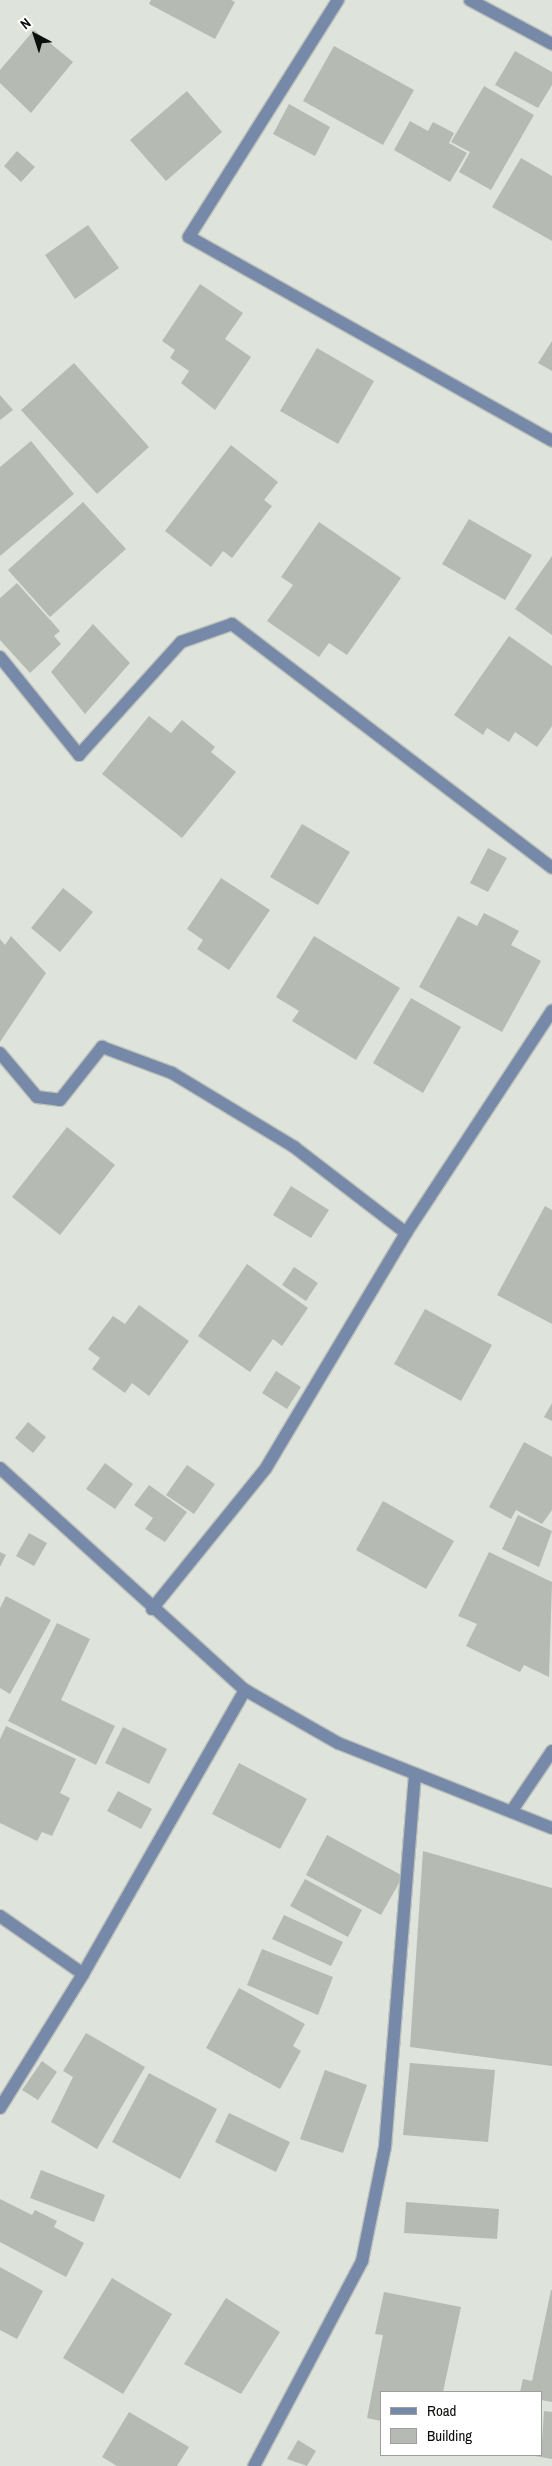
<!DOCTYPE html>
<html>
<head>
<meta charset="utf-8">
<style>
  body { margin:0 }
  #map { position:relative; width:552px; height:2466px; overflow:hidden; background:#dee3db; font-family:"Archivo Narrow",sans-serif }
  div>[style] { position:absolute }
  .building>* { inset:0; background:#b5bbb3 }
  .roads { filter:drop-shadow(1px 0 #bcc1ba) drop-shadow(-1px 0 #bcc1ba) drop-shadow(0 1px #bcc1ba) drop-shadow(0 -1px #bcc1ba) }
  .minor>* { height:12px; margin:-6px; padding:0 6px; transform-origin:6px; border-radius:6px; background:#7689a9 }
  span { translate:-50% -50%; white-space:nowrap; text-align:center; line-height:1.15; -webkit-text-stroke:4px #fff; paint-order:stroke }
  .legend { position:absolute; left:380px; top:2391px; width:162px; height:65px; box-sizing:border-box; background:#fff; border:1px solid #9e9f9d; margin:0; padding:6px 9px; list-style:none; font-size:15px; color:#0c0e0b }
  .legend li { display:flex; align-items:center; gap:10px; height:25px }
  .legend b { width:25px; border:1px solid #9e9f9d }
  .north { position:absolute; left:10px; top:10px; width:50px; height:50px; -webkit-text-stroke:4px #fff; paint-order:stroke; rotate:320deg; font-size:14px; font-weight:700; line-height:20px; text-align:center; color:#0c0e0b }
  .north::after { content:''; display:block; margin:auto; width:18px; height:22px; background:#0c0e0b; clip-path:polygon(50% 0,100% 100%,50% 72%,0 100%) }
</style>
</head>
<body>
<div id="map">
  <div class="building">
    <div style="clip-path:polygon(151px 0,231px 0,235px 2px,215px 39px,149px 4px)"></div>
    <div style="clip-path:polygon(34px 30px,73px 62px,31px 113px,0 83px,0 70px)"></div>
    <div style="clip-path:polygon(334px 46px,414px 90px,383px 145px,303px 101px)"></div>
    <div style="clip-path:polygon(515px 51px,552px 72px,552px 85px,538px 108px,495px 85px)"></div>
    <div style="clip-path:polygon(484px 86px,534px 115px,491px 190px,459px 172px,470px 152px,451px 142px)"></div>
    <div style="clip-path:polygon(187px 91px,222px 132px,166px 181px,130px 140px)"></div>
    <div style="clip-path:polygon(289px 104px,330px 127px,315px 156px,273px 134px)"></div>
    <div style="clip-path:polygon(410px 121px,428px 131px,433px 122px,454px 133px,449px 143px,467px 153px,450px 182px,394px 150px)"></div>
    <div style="clip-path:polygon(17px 151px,35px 167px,21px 182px,4px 166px)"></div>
    <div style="clip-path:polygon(521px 158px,552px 176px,552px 241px,492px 207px)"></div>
    <div style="clip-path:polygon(88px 225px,119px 268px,75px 299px,45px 255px)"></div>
    <div style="clip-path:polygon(200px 284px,243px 313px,225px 339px,251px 357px,215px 410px,181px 383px,189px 371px,170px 358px,175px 350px,162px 341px)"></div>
    <div style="clip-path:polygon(552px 341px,552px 371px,538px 363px)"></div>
    <div style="clip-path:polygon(317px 348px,374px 381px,338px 444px,280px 411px)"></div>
    <div style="clip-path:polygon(74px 363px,149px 447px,97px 494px,21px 410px)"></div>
    <div style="clip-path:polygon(0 395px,13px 410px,0 420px)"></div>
    <div style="clip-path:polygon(31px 441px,74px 494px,0 556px,0 467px)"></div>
    <div style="clip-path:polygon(231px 445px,278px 482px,264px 500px,272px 506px,232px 558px,223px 551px,211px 567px,165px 531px)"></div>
    <div style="clip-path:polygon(83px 502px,126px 549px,50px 617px,8px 570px)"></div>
    <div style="clip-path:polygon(469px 519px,532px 555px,505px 600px,442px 564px)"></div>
    <div style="clip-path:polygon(319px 522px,401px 578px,347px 655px,329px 643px,319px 657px,267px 621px,293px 585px,281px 577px)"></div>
    <div style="clip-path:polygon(552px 556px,552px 635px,515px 609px)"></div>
    <div style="clip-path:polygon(17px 583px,60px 631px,54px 636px,61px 644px,30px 673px,0 640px,0 598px)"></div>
    <div style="clip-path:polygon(93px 624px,130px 663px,85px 714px,51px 672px)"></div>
    <div style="clip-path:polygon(509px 636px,552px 666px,552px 726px,537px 747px,515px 732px,509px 742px,487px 728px,483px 735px,454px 715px)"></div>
    <div style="clip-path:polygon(149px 716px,171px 733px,182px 720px,215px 747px,211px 752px,236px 772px,182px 838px,102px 774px)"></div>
    <div style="clip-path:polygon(302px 824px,350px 852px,318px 905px,270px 877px)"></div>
    <div style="clip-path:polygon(488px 848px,507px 858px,488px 892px,470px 883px)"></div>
    <div style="clip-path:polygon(221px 878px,270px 910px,229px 970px,197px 949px,203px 940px,187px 929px)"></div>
    <div style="clip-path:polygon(63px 888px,93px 912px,60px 952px,31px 928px)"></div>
    <div style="clip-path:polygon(484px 913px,519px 931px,511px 945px,541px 961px,502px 1032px,419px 987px,458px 916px,477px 926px)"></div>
    <div style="clip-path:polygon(11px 936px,46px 973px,0 1042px,0 939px,5px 945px)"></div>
    <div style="clip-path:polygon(314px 936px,400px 988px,356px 1060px,292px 1021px,299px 1011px,276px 997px)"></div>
    <div style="clip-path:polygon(411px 998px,461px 1027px,423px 1093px,373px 1063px)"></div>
    <div style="clip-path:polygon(67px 1127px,115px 1165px,60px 1235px,12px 1197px)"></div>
    <div style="clip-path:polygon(291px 1186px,329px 1210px,311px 1238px,273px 1215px)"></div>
    <div style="clip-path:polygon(545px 1206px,552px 1210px,552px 1324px,497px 1295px)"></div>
    <div style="clip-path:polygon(247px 1264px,308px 1308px,282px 1346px,273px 1339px,250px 1372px,198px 1336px)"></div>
    <div style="clip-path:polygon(294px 1267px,318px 1283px,306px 1301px,282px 1285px)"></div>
    <div style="clip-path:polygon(139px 1305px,189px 1341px,149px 1396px,132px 1383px,125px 1393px,92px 1369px,100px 1358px,88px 1349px,113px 1316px,125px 1324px)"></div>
    <div style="clip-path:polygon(425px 1309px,492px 1345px,461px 1401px,394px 1364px)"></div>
    <div style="clip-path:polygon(276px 1371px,301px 1387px,287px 1409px,262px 1393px)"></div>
    <div style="clip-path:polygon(552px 1403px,552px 1421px,544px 1417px)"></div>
    <div style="clip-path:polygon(28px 1422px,46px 1437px,33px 1453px,15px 1438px)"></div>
    <div style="clip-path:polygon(524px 1442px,552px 1457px,552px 1510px,542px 1524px,516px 1510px,511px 1519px,489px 1507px)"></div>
    <div style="clip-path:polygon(105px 1463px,133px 1484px,115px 1509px,86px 1489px)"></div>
    <div style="clip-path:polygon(187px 1465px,215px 1484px,194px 1514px,166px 1495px)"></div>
    <div style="clip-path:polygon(149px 1485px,187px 1512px,165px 1542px,145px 1529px,153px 1518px,134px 1505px)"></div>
    <div style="clip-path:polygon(383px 1501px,454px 1541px,426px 1589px,356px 1550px)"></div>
    <div style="clip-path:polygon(518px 1515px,552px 1531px,539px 1567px,502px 1549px)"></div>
    <div style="clip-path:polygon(29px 1533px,47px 1543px,34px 1566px,16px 1556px)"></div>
    <div style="clip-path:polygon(0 1552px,6px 1555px,0 1567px)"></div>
    <div style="clip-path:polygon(489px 1552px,552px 1582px,549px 1677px,524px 1665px,520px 1672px,466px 1646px,477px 1624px,458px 1616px)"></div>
    <div style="clip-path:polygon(6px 1596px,51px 1620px,10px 1694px,0 1688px,0 1608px)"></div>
    <div style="clip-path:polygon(57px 1623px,90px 1639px,61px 1700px,115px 1726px,96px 1765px,8px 1721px)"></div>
    <div style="clip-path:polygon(6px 1726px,76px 1759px,60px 1793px,70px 1798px,52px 1836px,42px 1832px,37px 1841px,0 1823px,0 1739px)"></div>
    <div style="clip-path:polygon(123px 1727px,167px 1749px,149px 1784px,105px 1763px)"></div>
    <div style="clip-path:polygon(239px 1763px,307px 1799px,280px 1849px,212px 1814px)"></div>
    <div style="clip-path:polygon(118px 1791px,152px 1809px,141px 1829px,107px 1811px)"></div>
    <div style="clip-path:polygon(327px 1835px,403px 1876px,381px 1915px,306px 1875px)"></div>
    <div style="clip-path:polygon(423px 1851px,552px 1888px,552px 2066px,410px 2047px)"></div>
    <div style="clip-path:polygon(305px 1879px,362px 1910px,348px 1937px,290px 1906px)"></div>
    <div style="clip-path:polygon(284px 1915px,343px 1942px,331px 1966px,272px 1939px)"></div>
    <div style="clip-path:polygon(262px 1949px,333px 1977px,318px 2015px,247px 1985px)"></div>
    <div style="clip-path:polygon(239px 1988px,305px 2024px,293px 2046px,301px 2051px,280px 2089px,206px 2048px)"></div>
    <div style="clip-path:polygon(86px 2033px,145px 2067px,97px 2149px,51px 2122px,73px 2077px,63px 2071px)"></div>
    <div style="clip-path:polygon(42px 2061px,57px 2072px,38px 2100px,22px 2090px)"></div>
    <div style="clip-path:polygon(410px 2063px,495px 2070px,488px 2142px,403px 2135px)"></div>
    <div style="clip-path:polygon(325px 2070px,367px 2085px,343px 2153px,300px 2139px)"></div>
    <div style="clip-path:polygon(149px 2073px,217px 2109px,180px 2179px,112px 2142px)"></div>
    <div style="clip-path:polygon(229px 2113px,290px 2142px,276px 2172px,215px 2142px)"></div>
    <div style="clip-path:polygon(41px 2170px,105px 2195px,94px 2222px,30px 2198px)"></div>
    <div style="clip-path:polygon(0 2199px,32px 2215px,35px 2210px,57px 2221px,54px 2227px,84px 2243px,66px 2277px,0 2242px)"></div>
    <div style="clip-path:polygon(406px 2202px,499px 2209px,497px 2239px,404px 2233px)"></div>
    <div style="clip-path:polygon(0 2267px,43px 2291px,17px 2339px,0 2330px)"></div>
    <div style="clip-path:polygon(112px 2278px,172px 2314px,123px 2394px,63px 2358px)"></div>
    <div style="clip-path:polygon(551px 2290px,552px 2290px,552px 2402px,541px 2400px,541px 2392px,520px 2392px,523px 2379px,532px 2381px)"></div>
    <div style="clip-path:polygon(384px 2292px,461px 2307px,443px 2392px,381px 2392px,381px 2421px,367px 2418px,383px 2335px,375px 2334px)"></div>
    <div style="clip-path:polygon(226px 2298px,280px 2332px,241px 2394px,184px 2364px)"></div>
    <div style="clip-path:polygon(544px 2411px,552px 2412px,552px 2459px,535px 2456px,541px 2455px)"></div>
    <div style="clip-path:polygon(129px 2412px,189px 2447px,177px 2466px,117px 2466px,102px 2457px)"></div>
    <div style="clip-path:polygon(298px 2440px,316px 2451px,307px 2466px,287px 2459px)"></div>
  </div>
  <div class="roads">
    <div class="minor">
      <div style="left:338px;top:0;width:280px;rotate:122.2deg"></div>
      <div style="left:189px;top:237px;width:416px;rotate:29.3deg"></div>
      <div style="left:470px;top:0;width:93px;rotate:28.2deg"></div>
      <div style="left:0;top:657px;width:126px;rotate:51.1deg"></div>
      <div style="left:79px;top:755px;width:152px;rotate:-47.9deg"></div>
      <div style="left:181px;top:642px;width:54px;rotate:-19.4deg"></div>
      <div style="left:232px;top:624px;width:402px;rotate:37.3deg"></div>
      <div style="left:0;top:1053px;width:57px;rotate:49.9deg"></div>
      <div style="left:37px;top:1097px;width:23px;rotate:7deg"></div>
      <div style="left:60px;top:1100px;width:68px;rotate:-51.6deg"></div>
      <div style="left:102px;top:1047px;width:75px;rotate:20.4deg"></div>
      <div style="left:172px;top:1073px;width:143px;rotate:31.2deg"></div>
      <div style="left:294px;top:1147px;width:141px;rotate:37.5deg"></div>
      <div style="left:0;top:1468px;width:331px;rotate:42.2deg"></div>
      <div style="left:245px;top:1690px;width:107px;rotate:29.7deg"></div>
      <div style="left:338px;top:1743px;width:230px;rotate:21.7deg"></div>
      <div style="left:152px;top:1609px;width:181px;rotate:-51deg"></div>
      <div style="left:266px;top:1468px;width:274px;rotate:-59.2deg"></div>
      <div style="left:406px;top:1233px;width:266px;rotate:-56.7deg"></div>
      <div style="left:513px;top:1809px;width:70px;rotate:-56.1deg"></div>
      <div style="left:0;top:1916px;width:101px;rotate:34.9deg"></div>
      <div style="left:0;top:2108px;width:158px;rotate:-58.2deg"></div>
      <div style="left:83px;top:1974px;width:327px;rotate:-60.3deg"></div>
      <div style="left:254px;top:2466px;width:232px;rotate:-62.2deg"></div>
      <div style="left:362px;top:2261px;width:116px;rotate:-78.6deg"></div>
      <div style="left:385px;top:2147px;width:371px;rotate:-85.4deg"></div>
    </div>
  </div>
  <ul class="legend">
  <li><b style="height:6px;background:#7689a9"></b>Road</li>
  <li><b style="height:14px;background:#b5bbb3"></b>Building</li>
  </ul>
  <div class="north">N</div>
</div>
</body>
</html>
